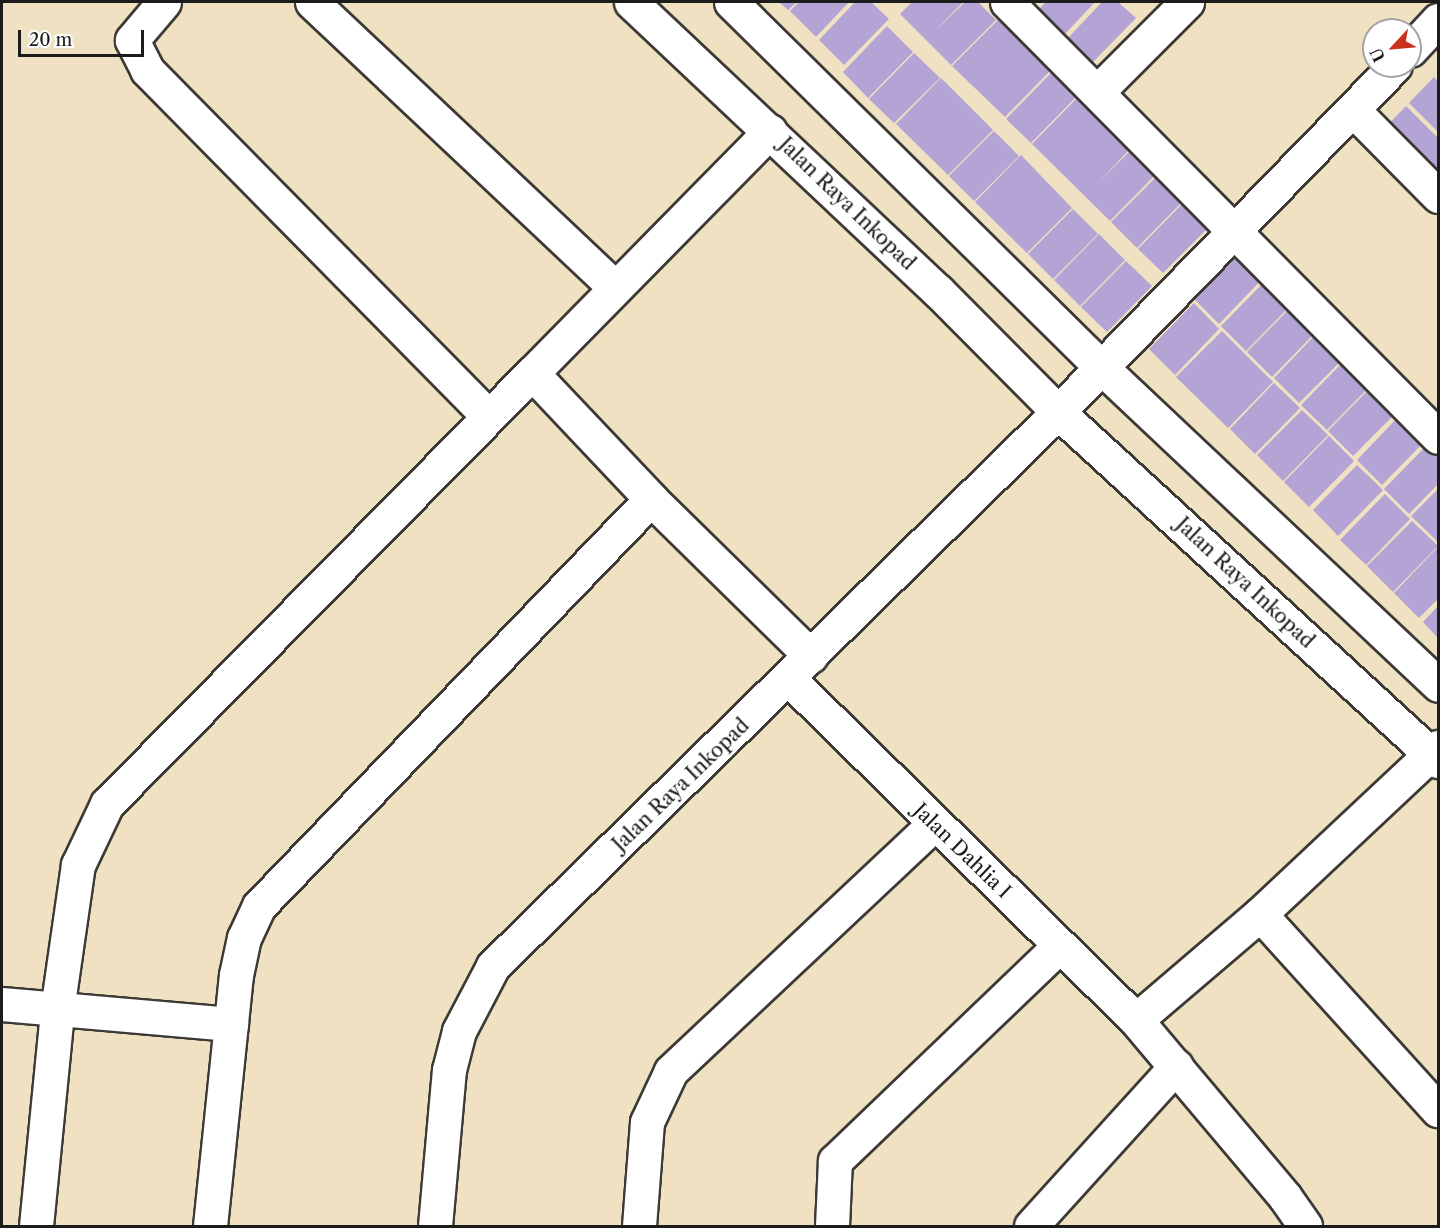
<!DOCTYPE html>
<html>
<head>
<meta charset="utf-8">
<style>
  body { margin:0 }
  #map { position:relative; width:1440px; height:1228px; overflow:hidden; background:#f0e1c2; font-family:"Libre Caslon Text",serif }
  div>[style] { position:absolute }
  .building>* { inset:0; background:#b4a3d5 }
  .roads { filter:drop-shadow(2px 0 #3c3a35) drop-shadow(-2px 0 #3c3a35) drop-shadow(0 2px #3c3a35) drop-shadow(0 -2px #3c3a35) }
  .street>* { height:33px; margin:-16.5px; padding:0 16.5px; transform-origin:16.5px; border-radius:16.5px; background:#fff }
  span { translate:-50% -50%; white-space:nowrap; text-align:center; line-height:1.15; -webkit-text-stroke:5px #fff; paint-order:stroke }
  .street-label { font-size:20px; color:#1c1c1c }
  .frame { position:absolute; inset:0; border:3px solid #1c1c1c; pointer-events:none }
  .north { position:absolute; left:1362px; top:18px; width:60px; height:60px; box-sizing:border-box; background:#fff; border:2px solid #a4a4a4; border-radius:50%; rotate:244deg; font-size:16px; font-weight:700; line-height:24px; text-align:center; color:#1c1c1c }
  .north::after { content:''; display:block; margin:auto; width:21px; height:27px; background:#c8321e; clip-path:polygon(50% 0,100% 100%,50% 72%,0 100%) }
  .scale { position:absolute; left:18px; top:30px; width:126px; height:27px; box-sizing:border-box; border:3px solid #1c1c1c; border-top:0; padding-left:8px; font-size:18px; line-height:21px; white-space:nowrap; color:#1c1c1c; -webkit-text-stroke:4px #fff; paint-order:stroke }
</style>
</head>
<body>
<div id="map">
  <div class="building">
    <div style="clip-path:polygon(779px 2px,797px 2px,788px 10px)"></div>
    <div style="clip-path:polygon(799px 2px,849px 2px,816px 37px,790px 11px)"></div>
    <div style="clip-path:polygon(855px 2px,871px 2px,889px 19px,844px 65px,819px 40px)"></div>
    <div style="clip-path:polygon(912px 2px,963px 2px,934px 32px,965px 2px,978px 2px,996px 20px,951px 65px,900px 14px)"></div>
    <div style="clip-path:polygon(1046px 2px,1095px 2px,1063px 36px,1037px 11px)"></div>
    <div style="clip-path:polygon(1102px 2px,1118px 2px,1136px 18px,1091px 64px,1066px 40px)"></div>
    <div style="clip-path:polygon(998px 20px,1050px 71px,1005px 117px,952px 66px)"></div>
    <div style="clip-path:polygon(887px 26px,913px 52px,868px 98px,843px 72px)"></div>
    <div style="clip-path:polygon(914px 53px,940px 78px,894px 123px,869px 99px)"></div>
    <div style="clip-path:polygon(1051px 73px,1076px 97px,1031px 143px,1006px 119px)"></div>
    <div style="clip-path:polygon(1434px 77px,1438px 82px,1438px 132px,1409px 103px)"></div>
    <div style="clip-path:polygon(941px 78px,993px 130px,948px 175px,896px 124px)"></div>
    <div style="clip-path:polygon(1077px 98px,1129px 150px,1097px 184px,1130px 151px,1155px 175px,1110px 221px,1032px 144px)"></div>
    <div style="clip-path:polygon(1406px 106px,1438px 138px,1438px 165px,1426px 177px,1381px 132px)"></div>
    <div style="clip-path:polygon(994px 131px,1019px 156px,974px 201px,949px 176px)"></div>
    <div style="clip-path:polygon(1021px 155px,1072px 208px,1027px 253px,975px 202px)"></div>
    <div style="clip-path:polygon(1157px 176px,1182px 202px,1137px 248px,1111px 222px)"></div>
    <div style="clip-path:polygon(1183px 203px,1208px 228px,1163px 273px,1138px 249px)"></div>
    <div style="clip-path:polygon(1073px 209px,1098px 234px,1053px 279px,1028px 254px)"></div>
    <div style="clip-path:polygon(1099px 234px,1125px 260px,1080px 306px,1054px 280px)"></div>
    <div style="clip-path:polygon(1238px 252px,1263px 278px,1219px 324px,1193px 298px)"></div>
    <div style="clip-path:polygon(1126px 261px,1152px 286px,1107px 332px,1081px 307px)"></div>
    <div style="clip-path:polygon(1266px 280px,1291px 305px,1246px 351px,1221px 326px)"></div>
    <div style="clip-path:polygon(1194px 303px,1219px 329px,1175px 375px,1149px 349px)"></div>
    <div style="clip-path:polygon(1292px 306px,1317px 331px,1272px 377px,1247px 352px)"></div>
    <div style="clip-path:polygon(1222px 331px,1273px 382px,1228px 428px,1176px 377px)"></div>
    <div style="clip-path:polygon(1318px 332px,1345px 357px,1299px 403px,1274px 378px)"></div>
    <div style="clip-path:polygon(1346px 359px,1372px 384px,1327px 430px,1301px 405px)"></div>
    <div style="clip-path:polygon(1274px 383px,1300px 408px,1255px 454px,1230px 429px)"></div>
    <div style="clip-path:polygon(1373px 385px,1398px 411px,1353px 456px,1328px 431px)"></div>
    <div style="clip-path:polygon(1302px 410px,1328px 435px,1283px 481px,1257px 455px)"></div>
    <div style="clip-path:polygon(1401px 414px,1427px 439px,1382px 485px,1357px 460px)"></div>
    <div style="clip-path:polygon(1329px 436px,1354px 461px,1309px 507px,1284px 482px)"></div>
    <div style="clip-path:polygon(1429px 443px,1438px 453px,1438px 484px,1409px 514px,1384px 489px)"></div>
    <div style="clip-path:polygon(1357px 465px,1383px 490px,1338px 536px,1313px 510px)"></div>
    <div style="clip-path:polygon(1438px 489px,1438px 539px,1437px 541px,1411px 516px)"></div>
    <div style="clip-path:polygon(1385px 494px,1410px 519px,1366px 565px,1340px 540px)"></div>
    <div style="clip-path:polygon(1412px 521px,1438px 546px,1393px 592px,1367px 566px)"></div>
    <div style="clip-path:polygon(1438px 547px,1438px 599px,1419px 618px,1394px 593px)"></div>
    <div style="clip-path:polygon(1438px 606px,1438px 638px,1423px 622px)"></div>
  </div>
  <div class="roads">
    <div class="street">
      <div style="left:164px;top:2px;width:50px;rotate:130.1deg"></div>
      <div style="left:132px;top:40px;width:34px;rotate:63deg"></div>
      <div style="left:147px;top:70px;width:486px;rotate:45.4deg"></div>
      <div style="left:312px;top:2px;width:414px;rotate:43.3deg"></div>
      <div style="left:631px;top:2px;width:422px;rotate:43.3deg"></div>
      <div style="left:938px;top:291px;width:170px;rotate:45.2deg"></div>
      <div style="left:1058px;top:412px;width:516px;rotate:42.57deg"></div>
      <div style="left:731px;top:2px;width:521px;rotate:44.61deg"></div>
      <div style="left:1102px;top:368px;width:462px;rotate:43.3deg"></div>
      <div style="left:1007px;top:2px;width:612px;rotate:45.26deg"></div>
      <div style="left:1410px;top:50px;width:41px;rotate:-47deg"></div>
      <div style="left:1098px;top:91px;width:126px;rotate:-45deg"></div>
      <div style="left:1353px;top:110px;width:121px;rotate:45.3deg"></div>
      <div style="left:770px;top:131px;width:339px;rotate:134.5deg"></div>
      <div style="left:532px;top:373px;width:173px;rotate:46.6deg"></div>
      <div style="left:651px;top:499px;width:224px;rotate:44.5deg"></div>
      <div style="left:790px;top:680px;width:485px;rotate:44.5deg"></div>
      <div style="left:1136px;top:1020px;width:231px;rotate:49.9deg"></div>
      <div style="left:1285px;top:1197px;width:35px;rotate:55deg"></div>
      <div style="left:1260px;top:914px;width:265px;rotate:47.8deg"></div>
      <div style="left:2px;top:1004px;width:230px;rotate:5deg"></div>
      <div style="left:1136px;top:1020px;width:163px;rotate:-40.5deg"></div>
      <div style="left:1260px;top:914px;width:244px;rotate:-43.2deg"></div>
      <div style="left:36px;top:1226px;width:217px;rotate:-84.4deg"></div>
      <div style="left:57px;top:1010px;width:147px;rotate:-81.8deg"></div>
      <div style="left:78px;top:865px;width:68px;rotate:-64.6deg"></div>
      <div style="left:107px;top:804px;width:605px;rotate:-45.4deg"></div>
      <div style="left:210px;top:1226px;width:252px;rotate:-84.1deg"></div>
      <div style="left:236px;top:975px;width:38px;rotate:-78deg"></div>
      <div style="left:244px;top:938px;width:35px;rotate:-65deg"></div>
      <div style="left:259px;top:906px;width:565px;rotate:-46.08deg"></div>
      <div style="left:435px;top:1226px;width:157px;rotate:-84.9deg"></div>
      <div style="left:449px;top:1070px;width:40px;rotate:-75.6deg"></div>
      <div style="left:459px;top:1031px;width:73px;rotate:-62.4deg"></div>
      <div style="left:493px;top:966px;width:791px;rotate:-44.44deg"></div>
      <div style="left:1058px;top:412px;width:483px;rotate:-45.8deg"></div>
      <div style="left:639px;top:1226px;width:104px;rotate:-85.6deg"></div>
      <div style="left:647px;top:1122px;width:56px;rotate:-64.8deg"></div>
      <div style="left:671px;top:1071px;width:361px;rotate:-43.2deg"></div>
      <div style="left:832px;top:1226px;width:65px;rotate:-87.4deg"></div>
      <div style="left:835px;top:1161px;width:310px;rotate:-43.8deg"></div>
      <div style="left:1031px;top:1226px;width:216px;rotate:-47.8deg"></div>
    </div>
  </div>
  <div class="street-label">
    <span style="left:847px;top:204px;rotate:44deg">Jalan Raya Inkopad</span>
    <span style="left:1245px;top:583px;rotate:43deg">Jalan Raya Inkopad</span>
    <span style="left:681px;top:785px;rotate:-44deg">Jalan Raya Inkopad</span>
    <span style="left:962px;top:851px;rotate:44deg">Jalan Dahlia I</span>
  </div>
  <div class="frame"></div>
  <div class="north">U</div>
  <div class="scale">20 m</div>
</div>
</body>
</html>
